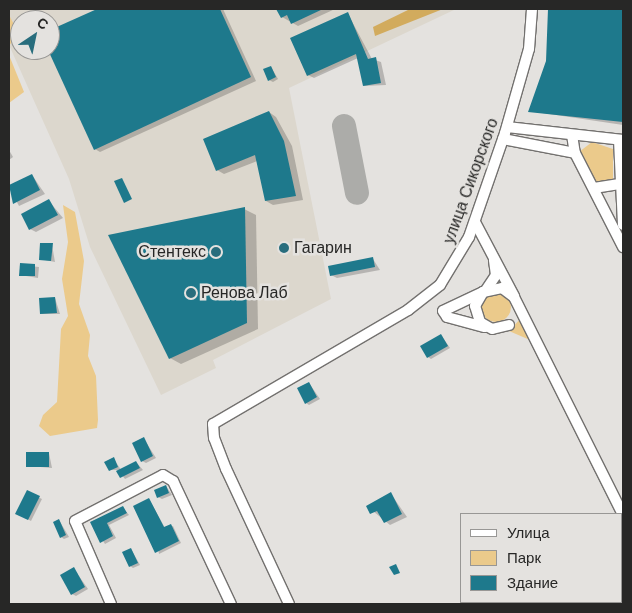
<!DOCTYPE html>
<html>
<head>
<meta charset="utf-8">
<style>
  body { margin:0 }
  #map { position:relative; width:632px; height:613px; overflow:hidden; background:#e4e2df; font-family:"DM Sans",sans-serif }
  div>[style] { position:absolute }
  .built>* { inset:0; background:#dcd7cd }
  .green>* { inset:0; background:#ebca8b }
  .round { border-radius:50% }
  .water>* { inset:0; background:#d2ab5d }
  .shadow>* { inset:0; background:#0003 }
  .taxiway>* { height:24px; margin:-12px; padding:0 12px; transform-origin:12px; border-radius:12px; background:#acaca9 }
  .building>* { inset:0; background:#1e798c }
  .roads { filter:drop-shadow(1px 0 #73716f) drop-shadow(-1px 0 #73716f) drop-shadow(0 1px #73716f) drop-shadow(0 -1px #73716f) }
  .minor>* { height:10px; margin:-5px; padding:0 5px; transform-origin:5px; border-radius:5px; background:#fff }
  .dots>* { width:14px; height:14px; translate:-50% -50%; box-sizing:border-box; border:2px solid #e4e2df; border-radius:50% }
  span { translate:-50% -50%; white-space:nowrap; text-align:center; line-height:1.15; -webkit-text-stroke:5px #e4e2df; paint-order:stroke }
  .street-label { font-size:16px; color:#272726 }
  .poi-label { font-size:16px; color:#272726 }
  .left { translate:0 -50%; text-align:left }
  .right { translate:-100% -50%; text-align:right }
  .frame { position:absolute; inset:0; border:10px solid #272726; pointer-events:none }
  .legend { position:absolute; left:460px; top:513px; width:162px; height:90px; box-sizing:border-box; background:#e4e2df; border:1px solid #989795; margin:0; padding:6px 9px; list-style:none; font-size:15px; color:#272726 }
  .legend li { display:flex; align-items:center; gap:10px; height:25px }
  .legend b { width:25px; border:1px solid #989795 }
  .north { position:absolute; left:10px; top:10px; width:50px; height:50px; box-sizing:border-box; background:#e4e2df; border:1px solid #989795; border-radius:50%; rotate:34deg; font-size:14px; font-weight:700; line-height:20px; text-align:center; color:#272726 }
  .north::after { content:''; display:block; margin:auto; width:18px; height:22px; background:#286d7d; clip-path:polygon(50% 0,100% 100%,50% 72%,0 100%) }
</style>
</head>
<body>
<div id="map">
  <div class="built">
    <div style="clip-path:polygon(evenodd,9px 9px,456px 9px,289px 88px,331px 299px,213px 360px,216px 368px,161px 395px,90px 247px,69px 179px,9px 45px,9px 9px,20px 20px,50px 20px,50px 50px,20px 50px,20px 20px)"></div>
  </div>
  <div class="green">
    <div style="clip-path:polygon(9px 15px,20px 36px,9px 45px)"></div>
    <div style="clip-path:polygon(9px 55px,24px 92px,9px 103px)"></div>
    <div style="clip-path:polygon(592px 142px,613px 149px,613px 181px,598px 185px,595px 181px,579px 152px)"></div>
    <div style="clip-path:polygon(63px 205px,75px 212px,84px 261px,79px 304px,90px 335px,88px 356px,96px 376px,98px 420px,97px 428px,50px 436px,39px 426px,43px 415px,57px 402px,61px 329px,68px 316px,62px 279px,68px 242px)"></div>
    <div class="round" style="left:481px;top:292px;width:30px;height:30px"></div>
    <div style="clip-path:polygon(522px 317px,531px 338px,530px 340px,509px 331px)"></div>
  </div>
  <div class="water">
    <div style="clip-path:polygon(410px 9px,443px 9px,375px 36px,373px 27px)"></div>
  </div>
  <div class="shadow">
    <div style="clip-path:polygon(100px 9px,223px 9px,256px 81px,100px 152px,95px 149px,50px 32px)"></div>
    <div style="clip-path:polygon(277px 9px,335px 9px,298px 26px,282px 17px)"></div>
    <div style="clip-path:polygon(548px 9px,623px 9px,623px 125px,529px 111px,548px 61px)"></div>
    <div style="clip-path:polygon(348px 14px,372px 59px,381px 62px,386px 85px,364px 86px,358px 58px,314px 78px,308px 75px)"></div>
    <div style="clip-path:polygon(271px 67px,278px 79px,273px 82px,269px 80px)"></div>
    <div style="clip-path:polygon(269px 112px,276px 117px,292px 146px,303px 200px,273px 205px,266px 201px,257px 161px,224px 174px,217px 170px)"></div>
    <div style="clip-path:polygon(9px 150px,13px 157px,9px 160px)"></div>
    <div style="clip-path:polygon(32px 175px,45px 194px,19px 206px,9px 187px)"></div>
    <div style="clip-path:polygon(49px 201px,63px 218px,36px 232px,30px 229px)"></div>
    <div style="clip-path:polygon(244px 209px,256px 215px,258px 329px,181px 364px,170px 358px)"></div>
    <div style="clip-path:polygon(52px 245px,55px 262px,40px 259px)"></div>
    <div style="clip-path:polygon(373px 259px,380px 270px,337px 278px,331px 275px)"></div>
    <div style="clip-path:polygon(21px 265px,39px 267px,38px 278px,20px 275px)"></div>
    <div style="clip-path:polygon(55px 298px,60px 314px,41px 314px)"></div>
    <div style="clip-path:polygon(441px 335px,450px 348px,431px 359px,428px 357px)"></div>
    <div style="clip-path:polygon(309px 383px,320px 399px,309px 405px,306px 403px)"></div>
    <div style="clip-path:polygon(144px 439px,156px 458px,146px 463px,142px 461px)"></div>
    <div style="clip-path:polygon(49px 453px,52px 468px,28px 466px)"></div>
    <div style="clip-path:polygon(114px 459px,121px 470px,136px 462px,143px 470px,125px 479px,118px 470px,110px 470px)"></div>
    <div style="clip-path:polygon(166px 486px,172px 495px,162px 499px,158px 497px)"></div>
    <div style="clip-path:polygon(27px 492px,42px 499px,31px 521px,16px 513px)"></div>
    <div style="clip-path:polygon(391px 494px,407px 517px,390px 525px,368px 507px)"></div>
    <div style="clip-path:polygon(149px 499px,165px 528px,173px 526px,181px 543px,159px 554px)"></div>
    <div style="clip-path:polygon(123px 508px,129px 515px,109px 525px,116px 538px,105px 544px,91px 523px)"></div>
    <div style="clip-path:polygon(59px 520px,69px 537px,64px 539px,61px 537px)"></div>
    <div style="clip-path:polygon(131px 549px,140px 565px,133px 568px,130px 566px)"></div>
    <div style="clip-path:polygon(74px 569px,88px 589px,76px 596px,72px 594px)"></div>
  </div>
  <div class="taxiway">
    <div style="left:344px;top:126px;width:68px;rotate:79deg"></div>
  </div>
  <div class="building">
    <div style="clip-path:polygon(97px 9px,220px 9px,251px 77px,94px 150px,48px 50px,50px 30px)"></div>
    <div style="clip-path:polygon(276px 9px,323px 9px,291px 24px,287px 15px,281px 18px)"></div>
    <div style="clip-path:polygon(548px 9px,623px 9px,623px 122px,528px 112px,546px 61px)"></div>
    <div style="clip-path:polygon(348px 12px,368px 59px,376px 57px,381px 83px,363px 86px,356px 54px,307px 76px,290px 38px)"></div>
    <div style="clip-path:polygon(271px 66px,276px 77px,268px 81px,263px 69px)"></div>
    <div style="clip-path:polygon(269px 111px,284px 141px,296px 196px,265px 201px,255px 155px,216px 171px,203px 139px)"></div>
    <div style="clip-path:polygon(32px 174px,40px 190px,13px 204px,9px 185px)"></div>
    <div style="clip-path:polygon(122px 178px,132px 199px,124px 203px,114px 181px)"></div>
    <div style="clip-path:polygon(49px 199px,58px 215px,29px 230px,21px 214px)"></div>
    <div style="clip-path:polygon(245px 207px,247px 323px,169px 359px,108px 235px)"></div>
    <div style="clip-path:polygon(40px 243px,53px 243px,51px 261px,39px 260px)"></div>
    <div style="clip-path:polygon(373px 257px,375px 267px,330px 276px,328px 266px)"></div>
    <div style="clip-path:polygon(20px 263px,35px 264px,35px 276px,19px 276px)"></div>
    <div style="clip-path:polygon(55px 297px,57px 313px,40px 314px,39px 298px)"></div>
    <div style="clip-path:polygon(441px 334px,448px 346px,427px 358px,420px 346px)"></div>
    <div style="clip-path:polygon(309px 382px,317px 397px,305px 404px,297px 388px)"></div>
    <div style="clip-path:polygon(144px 437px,153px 456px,141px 462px,132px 443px)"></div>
    <div style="clip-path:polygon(26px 452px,49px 452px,49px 467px,26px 467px)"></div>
    <div style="clip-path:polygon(114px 457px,118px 467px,109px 471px,104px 462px)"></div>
    <div style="clip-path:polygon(136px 461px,140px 468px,120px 478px,116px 471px)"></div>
    <div style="clip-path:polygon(166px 485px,169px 493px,157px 498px,154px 490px)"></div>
    <div style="clip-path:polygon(27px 490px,40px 496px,28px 520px,15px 514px)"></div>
    <div style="clip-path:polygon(391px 492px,402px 514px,384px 523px,377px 511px,370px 514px,366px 506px)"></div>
    <div style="clip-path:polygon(149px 498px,164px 527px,171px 524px,179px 541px,155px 553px,133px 506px)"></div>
    <div style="clip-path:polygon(123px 506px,127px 513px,107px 523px,113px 536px,100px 543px,90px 522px)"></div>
    <div style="clip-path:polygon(59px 519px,66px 535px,60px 538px,53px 522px)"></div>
    <div style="clip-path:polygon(131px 548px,138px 563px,129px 567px,122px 552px)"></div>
    <div style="clip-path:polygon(396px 564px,400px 573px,394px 575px,389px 567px)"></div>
    <div style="clip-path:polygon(74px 567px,85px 587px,71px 595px,60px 575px)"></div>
  </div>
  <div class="roads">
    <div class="minor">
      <div style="left:507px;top:127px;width:117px;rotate:6.4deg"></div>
      <div style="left:572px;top:135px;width:18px;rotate:81deg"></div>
      <div style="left:575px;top:153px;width:106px;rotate:62.9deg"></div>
      <div style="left:503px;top:139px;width:73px;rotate:11deg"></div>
      <div style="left:619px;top:140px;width:85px;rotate:87.3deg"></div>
      <div style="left:594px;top:188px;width:24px;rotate:-9deg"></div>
      <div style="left:475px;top:222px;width:84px;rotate:62.2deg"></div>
      <div style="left:486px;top:290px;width:18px;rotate:-56deg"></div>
      <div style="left:496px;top:275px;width:15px;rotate:-98deg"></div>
      <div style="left:483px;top:292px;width:44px;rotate:154.6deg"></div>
      <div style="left:443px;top:311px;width:7px;rotate:56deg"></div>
      <div style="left:447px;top:317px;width:39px;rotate:15deg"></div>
      <div style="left:509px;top:325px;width:17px;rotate:167deg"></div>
      <div style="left:492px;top:329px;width:14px;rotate:-150deg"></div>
      <div style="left:480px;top:322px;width:17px;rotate:-107deg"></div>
      <div style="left:475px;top:306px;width:16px;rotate:-60deg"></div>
      <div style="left:483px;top:292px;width:19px;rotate:-12deg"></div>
      <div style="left:502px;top:288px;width:15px;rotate:37deg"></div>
      <div style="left:514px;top:297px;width:244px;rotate:63.4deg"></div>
      <div style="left:111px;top:604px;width:90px;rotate:-113.4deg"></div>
      <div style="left:75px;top:521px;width:99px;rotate:-27.6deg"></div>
      <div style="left:163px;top:475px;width:12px;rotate:31deg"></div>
      <div style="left:173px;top:481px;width:136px;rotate:64.8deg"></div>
      <div style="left:289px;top:604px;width:149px;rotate:-115deg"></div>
      <div style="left:226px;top:469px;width:33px;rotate:-111deg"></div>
      <div style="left:214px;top:438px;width:14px;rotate:-94deg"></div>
      <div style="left:213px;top:424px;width:226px;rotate:-30.3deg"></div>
      <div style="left:408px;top:310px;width:41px;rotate:-38deg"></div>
      <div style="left:440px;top:285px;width:56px;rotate:-58.9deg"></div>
      <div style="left:469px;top:237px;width:110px;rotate:-70.9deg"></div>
      <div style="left:505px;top:133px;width:87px;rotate:-74.1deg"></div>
      <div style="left:529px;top:49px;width:40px;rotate:-85.7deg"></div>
    </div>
  </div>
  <div class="dots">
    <div style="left:284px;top:248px;background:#286d7d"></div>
    <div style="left:216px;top:252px;background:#286d7d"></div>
    <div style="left:191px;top:293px;background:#286d7d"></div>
  </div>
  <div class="street-label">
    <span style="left:471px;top:181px;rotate:-70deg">улица Сикорского</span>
  </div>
  <div class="poi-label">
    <span class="left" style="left:294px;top:248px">Гагарин</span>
    <span class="right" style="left:206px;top:252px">Стентекс</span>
    <span class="left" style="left:201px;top:293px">Ренова Лаб</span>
  </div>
  <div class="frame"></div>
  <ul class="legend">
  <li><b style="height:6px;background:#fff"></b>Улица</li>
  <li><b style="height:14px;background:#ebca8b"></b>Парк</li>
  <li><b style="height:14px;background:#1e798c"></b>Здание</li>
  </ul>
  <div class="north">С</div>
</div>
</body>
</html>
